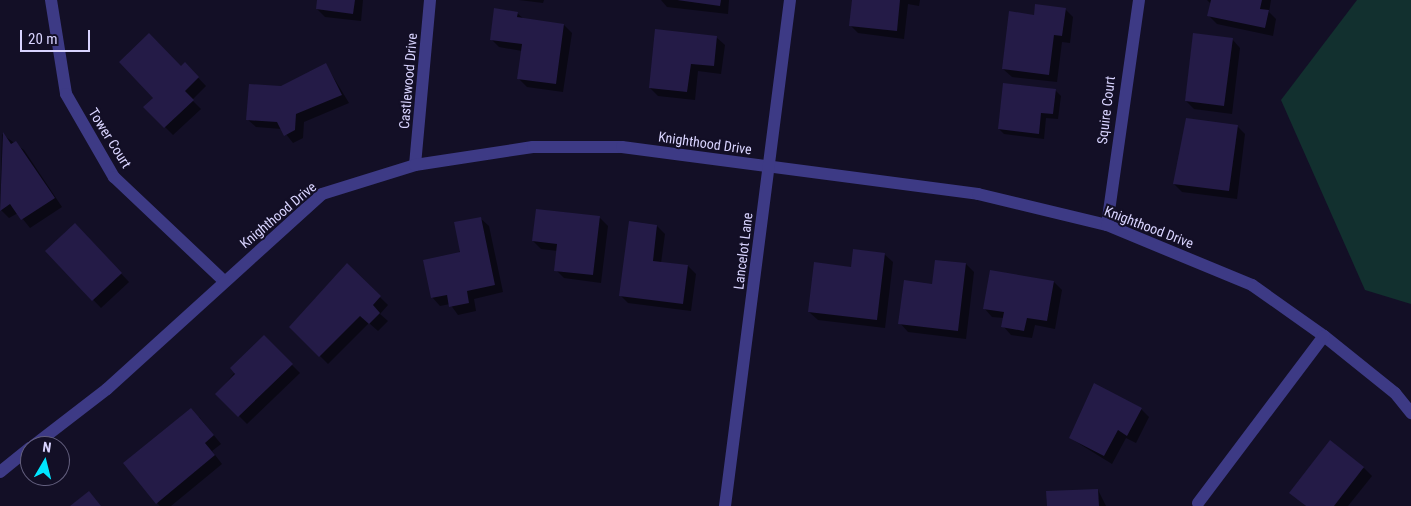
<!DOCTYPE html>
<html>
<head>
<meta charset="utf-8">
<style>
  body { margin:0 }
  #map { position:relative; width:1411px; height:506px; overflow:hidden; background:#130f26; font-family:"Roboto Condensed",sans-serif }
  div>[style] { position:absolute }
  .green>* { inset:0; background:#12302f }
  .shadow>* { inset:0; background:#0007 }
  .building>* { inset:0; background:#241b47 }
  .minor>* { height:12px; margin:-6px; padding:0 6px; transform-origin:6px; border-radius:6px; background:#3d3a85 }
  span { translate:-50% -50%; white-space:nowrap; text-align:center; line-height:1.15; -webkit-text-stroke:4px #130f26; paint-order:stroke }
  .street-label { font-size:14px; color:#d9d4ff }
  .north { position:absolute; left:20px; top:436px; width:50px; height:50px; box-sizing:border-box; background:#130f26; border:1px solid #625e7d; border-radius:50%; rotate:8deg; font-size:14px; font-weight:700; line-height:20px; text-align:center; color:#d9d4ff }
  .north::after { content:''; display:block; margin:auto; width:18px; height:22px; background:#00e5ff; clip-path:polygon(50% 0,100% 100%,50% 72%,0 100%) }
  .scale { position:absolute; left:20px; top:30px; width:70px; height:22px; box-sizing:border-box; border:2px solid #d9d4ff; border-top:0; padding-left:6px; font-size:15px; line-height:18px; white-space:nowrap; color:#d9d4ff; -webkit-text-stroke:4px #130f26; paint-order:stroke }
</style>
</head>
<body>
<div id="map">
  <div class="green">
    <div style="clip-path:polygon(1357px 0,1411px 0,1411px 304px,1365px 290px,1281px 100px)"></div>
  </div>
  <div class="shadow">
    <div style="clip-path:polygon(318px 0,363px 0,361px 21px,325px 17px,317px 9px)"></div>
    <div style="clip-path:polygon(519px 0,544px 0,543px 3px)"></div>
    <div style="clip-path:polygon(661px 0,729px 0,728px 14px,667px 7px)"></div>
    <div style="clip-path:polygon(853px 0,920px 0,919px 6px,908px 4px,904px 39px,858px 33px,850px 25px)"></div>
    <div style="clip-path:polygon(1207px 0,1271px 0,1269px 12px,1276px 19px,1273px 36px,1217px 24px,1209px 16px,1211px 4px)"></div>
    <div style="clip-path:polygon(1065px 9px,1073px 17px,1070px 43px,1062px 42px,1057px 82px,1012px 77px,1003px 69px,1035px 16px)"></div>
    <div style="clip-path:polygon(517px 13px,524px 19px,564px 25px,572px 33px,563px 92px,527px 87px,518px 78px,522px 51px,499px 47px,491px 39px)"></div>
    <div style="clip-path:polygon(716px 37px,725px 45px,721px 74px,698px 71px,695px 100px,658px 96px,650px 88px)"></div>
    <div style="clip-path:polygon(1232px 39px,1240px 48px,1232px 114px,1194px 109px,1186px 101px)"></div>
    <div style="clip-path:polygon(185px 64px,206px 86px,192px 100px,201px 109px,173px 135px,145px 107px)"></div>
    <div style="clip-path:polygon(326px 65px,349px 103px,304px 122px,303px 138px,293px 143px,282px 129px,256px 127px,247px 119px)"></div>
    <div style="clip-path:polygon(1055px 90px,1061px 96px,1058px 119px,1046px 118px,1044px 139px,1004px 134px,999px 129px)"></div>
    <div style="clip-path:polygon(1237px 126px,1245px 134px,1237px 199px,1182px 192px,1174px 184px)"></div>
    <div style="clip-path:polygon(2px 134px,24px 150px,62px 207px,30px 228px,18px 213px,9px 218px,0 209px)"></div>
    <div style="clip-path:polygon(480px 218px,489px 226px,503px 292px,474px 299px,476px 311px,458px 315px,450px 304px,440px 306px,432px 297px)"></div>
    <div style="clip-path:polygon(600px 218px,608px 226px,601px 283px,564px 278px,556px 270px,558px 251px,541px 249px,533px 241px)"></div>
    <div style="clip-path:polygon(657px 226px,665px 234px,661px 263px,688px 266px,696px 274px,691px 311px,628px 303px,620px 295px)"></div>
    <div style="clip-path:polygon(83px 233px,129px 282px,101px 308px,47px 251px)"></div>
    <div style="clip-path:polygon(884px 254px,893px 262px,885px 328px,818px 320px,809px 312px,852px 268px)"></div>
    <div style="clip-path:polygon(966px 264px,974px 272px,966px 339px,908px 332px,900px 323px,933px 285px)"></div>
    <div style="clip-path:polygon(347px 265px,388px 305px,380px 314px,388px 321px,378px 331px,369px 323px,328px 364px,291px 327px)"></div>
    <div style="clip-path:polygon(1054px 282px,1062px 290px,1055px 329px,1035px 325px,1032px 338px,1011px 335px,1003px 326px,1004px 318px,992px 317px,984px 308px)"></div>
    <div style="clip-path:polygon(264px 337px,300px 373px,247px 424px,217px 394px)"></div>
    <div style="clip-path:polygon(1141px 409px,1149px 417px,1136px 443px,1126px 438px,1112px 464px,1070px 438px)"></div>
    <div style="clip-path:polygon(199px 417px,221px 444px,212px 451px,222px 464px,171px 506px,160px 506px,157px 503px)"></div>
    <div style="clip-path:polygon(1364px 468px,1372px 476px,1348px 506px,1306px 506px,1291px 493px)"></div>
    <div style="clip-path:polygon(1098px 490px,1106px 506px,1048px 506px)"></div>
  </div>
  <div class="building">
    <div style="clip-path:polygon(317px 0,355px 0,353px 14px,316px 9px)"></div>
    <div style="clip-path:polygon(677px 0,721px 0,720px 6px)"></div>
    <div style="clip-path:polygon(852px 0,900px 0,897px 31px,849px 26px)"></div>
    <div style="clip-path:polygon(1211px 0,1262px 0,1260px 9px,1269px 10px,1265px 28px,1207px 16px)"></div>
    <div style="clip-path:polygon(1035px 4px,1066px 8px,1062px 36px,1054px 35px,1049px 75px,1002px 69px,1009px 11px,1034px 15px)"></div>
    <div style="clip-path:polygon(494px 8px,518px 12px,517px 17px,564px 24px,556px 84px,517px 79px,522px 44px,490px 40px)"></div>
    <div style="clip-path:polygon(655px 29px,717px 36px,714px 66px,691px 64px,687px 92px,649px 88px)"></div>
    <div style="clip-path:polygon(149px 33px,181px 66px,185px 62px,199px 77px,185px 91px,194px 100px,164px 128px,143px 107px,153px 98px,119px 62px)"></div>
    <div style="clip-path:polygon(1193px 33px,1233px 38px,1224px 106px,1185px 101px)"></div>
    <div style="clip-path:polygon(326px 63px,342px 95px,296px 114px,295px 130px,284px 136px,277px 122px,246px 120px,249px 84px,281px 86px)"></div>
    <div style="clip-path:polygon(1003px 83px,1056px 89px,1053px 114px,1041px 113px,1039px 134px,998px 129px)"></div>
    <div style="clip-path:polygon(1186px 118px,1238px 125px,1229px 191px,1173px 184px)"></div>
    <div style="clip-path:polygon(3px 132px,11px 144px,16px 141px,55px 198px,21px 220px,10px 204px,0 211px)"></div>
    <div style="clip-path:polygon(536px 209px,600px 216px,593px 275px,554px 271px,557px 244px,532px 241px)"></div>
    <div style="clip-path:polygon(481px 217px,495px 285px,467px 291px,469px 303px,449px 307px,447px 295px,431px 298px,423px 260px,460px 252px,454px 222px)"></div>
    <div style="clip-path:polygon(629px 221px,657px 225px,653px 261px,688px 265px,683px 304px,619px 296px)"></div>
    <div style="clip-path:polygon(75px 223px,122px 273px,92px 301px,45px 251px)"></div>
    <div style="clip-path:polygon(853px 249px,885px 253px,877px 320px,808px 312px,814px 262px,851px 267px)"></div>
    <div style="clip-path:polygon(935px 260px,966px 263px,958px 331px,898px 324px,904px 280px,932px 284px)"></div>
    <div style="clip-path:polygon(347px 263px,381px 296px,373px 305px,380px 313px,369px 324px,360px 316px,319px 357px,289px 327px)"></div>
    <div style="clip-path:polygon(990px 270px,1054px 281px,1047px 321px,1027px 318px,1024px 331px,1001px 327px,1004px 312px,983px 309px)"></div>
    <div style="clip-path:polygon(264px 335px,293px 364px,238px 417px,215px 394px,235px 374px,230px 368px)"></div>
    <div style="clip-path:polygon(1094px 383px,1142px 408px,1127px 436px,1118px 430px,1104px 456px,1069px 438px)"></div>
    <div style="clip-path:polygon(191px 408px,214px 435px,205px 443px,215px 455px,156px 504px,123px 463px)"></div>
    <div style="clip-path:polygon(1330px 440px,1364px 467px,1334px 506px,1306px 506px,1289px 493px)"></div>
    <div style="clip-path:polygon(1098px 489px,1099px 506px,1047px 506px,1046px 491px)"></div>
    <div style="clip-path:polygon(89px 491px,101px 506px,70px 506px)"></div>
  </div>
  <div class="minor">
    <div style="left:51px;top:0;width:95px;rotate:80.9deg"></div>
    <div style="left:66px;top:94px;width:96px;rotate:60deg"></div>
    <div style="left:114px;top:177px;width:151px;rotate:43.4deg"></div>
    <div style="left:415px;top:165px;width:166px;rotate:-84.8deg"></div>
    <div style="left:1107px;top:225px;width:227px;rotate:-81.9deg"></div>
    <div style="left:33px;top:446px;width:93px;rotate:-37.6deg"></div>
    <div style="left:107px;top:389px;width:290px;rotate:-42.2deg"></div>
    <div style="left:322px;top:194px;width:97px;rotate:-17.3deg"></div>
    <div style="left:415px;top:165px;width:119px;rotate:-8.7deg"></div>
    <div style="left:533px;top:147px;width:89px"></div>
    <div style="left:622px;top:147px;width:359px;rotate:7.5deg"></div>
    <div style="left:978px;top:194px;width:133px;rotate:13.5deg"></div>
    <div style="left:1107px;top:225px;width:157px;rotate:22.5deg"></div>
    <div style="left:1252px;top:285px;width:88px;rotate:35.3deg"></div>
    <div style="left:1324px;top:336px;width:91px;rotate:38.8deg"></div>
    <div style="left:1395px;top:393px;width:26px;rotate:51deg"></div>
    <div style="left:0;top:472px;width:38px;rotate:-39deg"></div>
    <div style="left:1198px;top:503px;width:209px;rotate:-53deg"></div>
    <div style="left:725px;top:506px;width:510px;rotate:-82.68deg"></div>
  </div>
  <div class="street-label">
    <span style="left:408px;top:81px;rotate:-85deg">Castlewood Drive</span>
    <span style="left:1106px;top:110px;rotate:-83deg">Squire Court</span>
    <span style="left:110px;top:138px;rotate:58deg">Tower Court</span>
    <span style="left:705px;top:143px;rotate:8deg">Knighthood Drive</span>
    <span style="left:278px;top:215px;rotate:-40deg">Knighthood Drive</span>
    <span style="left:1149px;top:227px;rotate:21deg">Knighthood Drive</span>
    <span style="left:743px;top:251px;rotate:-83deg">Lancelot Lane</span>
  </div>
  <div class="north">N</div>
  <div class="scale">20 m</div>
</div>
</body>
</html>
